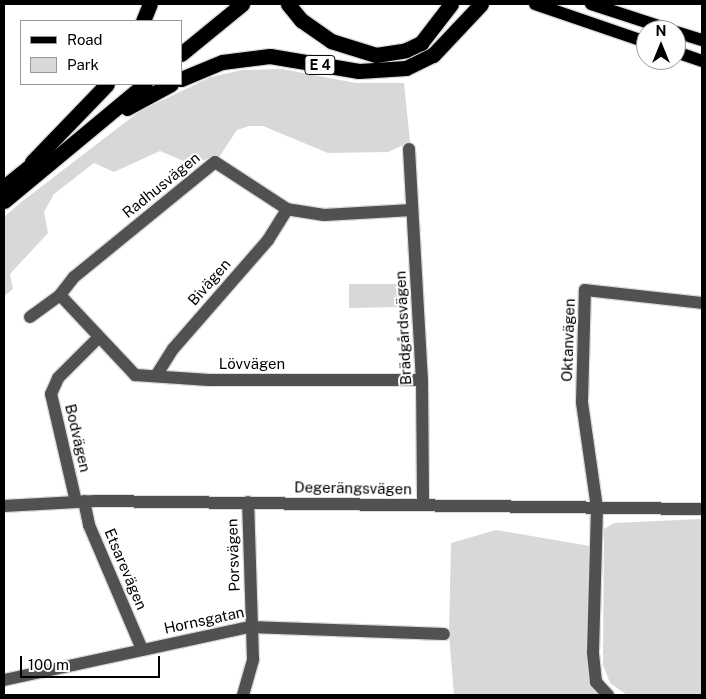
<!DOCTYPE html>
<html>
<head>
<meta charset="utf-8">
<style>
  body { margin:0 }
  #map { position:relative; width:706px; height:699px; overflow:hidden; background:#fff; font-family:"Public Sans",sans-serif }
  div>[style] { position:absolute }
  .green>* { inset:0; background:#d8d8d8 }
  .roads { filter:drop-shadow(1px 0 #dbdbdb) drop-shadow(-1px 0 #dbdbdb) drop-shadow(0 1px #dbdbdb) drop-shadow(0 -1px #dbdbdb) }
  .minor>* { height:12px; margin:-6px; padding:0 6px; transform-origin:6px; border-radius:6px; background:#515151 }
  .major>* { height:12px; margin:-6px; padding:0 6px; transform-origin:6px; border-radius:6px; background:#000 }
  .highway>* { height:15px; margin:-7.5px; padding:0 7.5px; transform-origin:7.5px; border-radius:7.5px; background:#000 }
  span { translate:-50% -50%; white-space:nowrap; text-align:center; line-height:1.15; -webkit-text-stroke:4px #fff; paint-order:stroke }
  .shield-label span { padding:1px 4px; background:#fff; border:1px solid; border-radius:4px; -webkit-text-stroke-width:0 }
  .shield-label { font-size:14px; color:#000; font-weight:700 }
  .street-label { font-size:15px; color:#000 }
  .frame { position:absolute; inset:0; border:5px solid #000; pointer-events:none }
  .legend { position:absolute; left:20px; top:20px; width:162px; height:65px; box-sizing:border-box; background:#fff; border:1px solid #999; margin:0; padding:6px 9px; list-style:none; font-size:15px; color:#000 }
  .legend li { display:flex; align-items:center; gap:10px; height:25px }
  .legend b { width:25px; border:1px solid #999 }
  .north { position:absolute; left:636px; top:20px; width:50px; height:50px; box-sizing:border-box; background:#fff; border:1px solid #999; border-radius:50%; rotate:0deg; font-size:14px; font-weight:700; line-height:20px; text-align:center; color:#000 }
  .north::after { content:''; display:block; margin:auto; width:18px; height:22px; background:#000; clip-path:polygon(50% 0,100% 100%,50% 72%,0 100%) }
  .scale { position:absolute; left:20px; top:656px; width:140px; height:22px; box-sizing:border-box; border:2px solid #000; border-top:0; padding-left:6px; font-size:15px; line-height:18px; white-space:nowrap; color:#000; -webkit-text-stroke:4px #fff; paint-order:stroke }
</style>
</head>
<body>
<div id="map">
  <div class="green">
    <div style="clip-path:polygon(282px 69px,356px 83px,404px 83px,410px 142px,388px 152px,328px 153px,263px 126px,249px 126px,237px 130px,219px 157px,188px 163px,160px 151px,114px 172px,94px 163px,54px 194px,44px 212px,48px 233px,10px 274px,13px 289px,4px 296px,4px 217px,20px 203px,140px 111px,211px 77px,242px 70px)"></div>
    <div style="clip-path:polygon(349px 284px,401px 284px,401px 307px,349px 308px)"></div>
    <div style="clip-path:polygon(702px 519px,702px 695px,627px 695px,610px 683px,603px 665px,604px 529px,614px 523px)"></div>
    <div style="clip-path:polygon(496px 530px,590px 546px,588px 664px,599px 695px,454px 695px,449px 635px,451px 543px)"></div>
  </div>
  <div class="roads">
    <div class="minor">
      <div style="left:409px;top:149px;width:231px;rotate:86.8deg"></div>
      <div style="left:422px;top:380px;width:125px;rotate:89.5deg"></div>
      <div style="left:412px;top:210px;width:88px;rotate:176.7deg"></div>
      <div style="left:324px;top:215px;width:37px;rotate:-171deg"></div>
      <div style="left:287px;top:209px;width:86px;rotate:-146.9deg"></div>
      <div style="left:215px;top:162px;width:182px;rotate:140.8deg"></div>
      <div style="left:74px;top:277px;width:23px;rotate:128deg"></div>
      <div style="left:60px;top:295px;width:110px;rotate:46.8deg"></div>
      <div style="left:135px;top:375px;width:74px;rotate:3.9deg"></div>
      <div style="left:209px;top:380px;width:213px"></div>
      <div style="left:30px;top:317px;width:37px;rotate:-36deg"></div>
      <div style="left:156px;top:376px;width:32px;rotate:-58deg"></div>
      <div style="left:173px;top:349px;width:145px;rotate:-48.9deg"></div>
      <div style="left:268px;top:240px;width:36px;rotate:-58deg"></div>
      <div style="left:84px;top:501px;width:25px;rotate:78deg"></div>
      <div style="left:89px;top:525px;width:135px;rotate:66.9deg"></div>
      <div style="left:76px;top:502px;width:111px;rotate:-103deg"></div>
      <div style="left:51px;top:394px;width:17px;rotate:-66deg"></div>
      <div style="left:58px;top:378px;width:57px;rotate:-45deg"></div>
      <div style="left:4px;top:506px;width:91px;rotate:-3.1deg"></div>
      <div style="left:95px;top:501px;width:607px;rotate:0.76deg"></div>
      <div style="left:4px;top:680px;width:252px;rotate:-12.2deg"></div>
      <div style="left:250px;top:627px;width:194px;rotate:2.1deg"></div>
      <div style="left:243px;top:695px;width:37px;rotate:-74deg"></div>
      <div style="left:253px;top:659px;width:157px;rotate:-91.8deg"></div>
      <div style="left:608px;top:695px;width:18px;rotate:-133deg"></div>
      <div style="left:596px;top:682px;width:30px;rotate:-96deg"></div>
      <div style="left:593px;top:652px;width:144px;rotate:-88.4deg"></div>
      <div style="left:597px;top:508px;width:107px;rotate:-98.1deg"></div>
      <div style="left:582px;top:402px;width:112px;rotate:-88.5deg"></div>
      <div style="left:585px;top:290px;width:118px;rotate:6.3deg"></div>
    </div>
    <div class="major">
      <div style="left:535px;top:4px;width:117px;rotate:18.9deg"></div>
      <div style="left:591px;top:4px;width:84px;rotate:18deg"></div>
      <div style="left:676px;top:32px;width:27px;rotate:17deg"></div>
      <div style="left:676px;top:52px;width:28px;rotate:19deg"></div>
    </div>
    <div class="highway">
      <div style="left:288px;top:4px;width:21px;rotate:51deg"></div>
      <div style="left:301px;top:20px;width:37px;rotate:35deg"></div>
      <div style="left:331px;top:41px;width:47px;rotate:17.3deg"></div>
      <div style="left:376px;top:55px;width:30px;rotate:-9deg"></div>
      <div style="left:406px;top:50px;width:17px;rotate:-25deg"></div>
      <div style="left:421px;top:43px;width:49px;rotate:-52.4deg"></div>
      <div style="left:143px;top:21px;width:18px;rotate:-68deg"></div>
      <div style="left:181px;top:54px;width:79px;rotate:-39.3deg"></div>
      <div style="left:181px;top:79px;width:44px;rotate:-22.5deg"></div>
      <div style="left:222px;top:62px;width:48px;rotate:-7.1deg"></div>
      <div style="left:270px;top:56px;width:90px;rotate:9.6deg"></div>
      <div style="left:359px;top:71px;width:47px;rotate:-3.7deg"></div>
      <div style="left:406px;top:68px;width:30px;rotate:-26deg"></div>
      <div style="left:433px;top:55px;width:70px;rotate:-46.7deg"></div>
      <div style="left:127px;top:108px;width:50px;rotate:-28.6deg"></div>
      <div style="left:32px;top:162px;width:108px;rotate:-46.1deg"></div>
      <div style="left:4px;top:187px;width:48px;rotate:-39deg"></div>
      <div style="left:4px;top:201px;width:183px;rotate:-39.7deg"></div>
    </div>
  </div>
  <div class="shield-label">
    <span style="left:320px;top:65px">E 4</span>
  </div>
  <div class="street-label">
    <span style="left:161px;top:185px;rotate:-39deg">Radhusvägen</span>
    <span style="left:209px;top:282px;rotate:-49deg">Bivägen</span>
    <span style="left:403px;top:328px;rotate:-93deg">Brädgårdsvägen</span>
    <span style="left:568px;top:340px;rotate:-88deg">Oktanvägen</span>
    <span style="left:252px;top:364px">Lövvägen</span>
    <span style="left:78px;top:438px;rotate:77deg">Bodvägen</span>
    <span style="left:353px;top:488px;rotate:1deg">Degerängsvägen</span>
    <span style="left:233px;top:555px;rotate:-92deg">Porsvägen</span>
    <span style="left:126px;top:569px;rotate:67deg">Etsarevägen</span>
    <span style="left:204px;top:620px;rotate:-12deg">Hornsgatan</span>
  </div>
  <div class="frame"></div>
  <ul class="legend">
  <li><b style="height:6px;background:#000"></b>Road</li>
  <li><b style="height:14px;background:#d8d8d8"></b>Park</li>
  </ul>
  <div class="north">N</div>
  <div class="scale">100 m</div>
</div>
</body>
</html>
